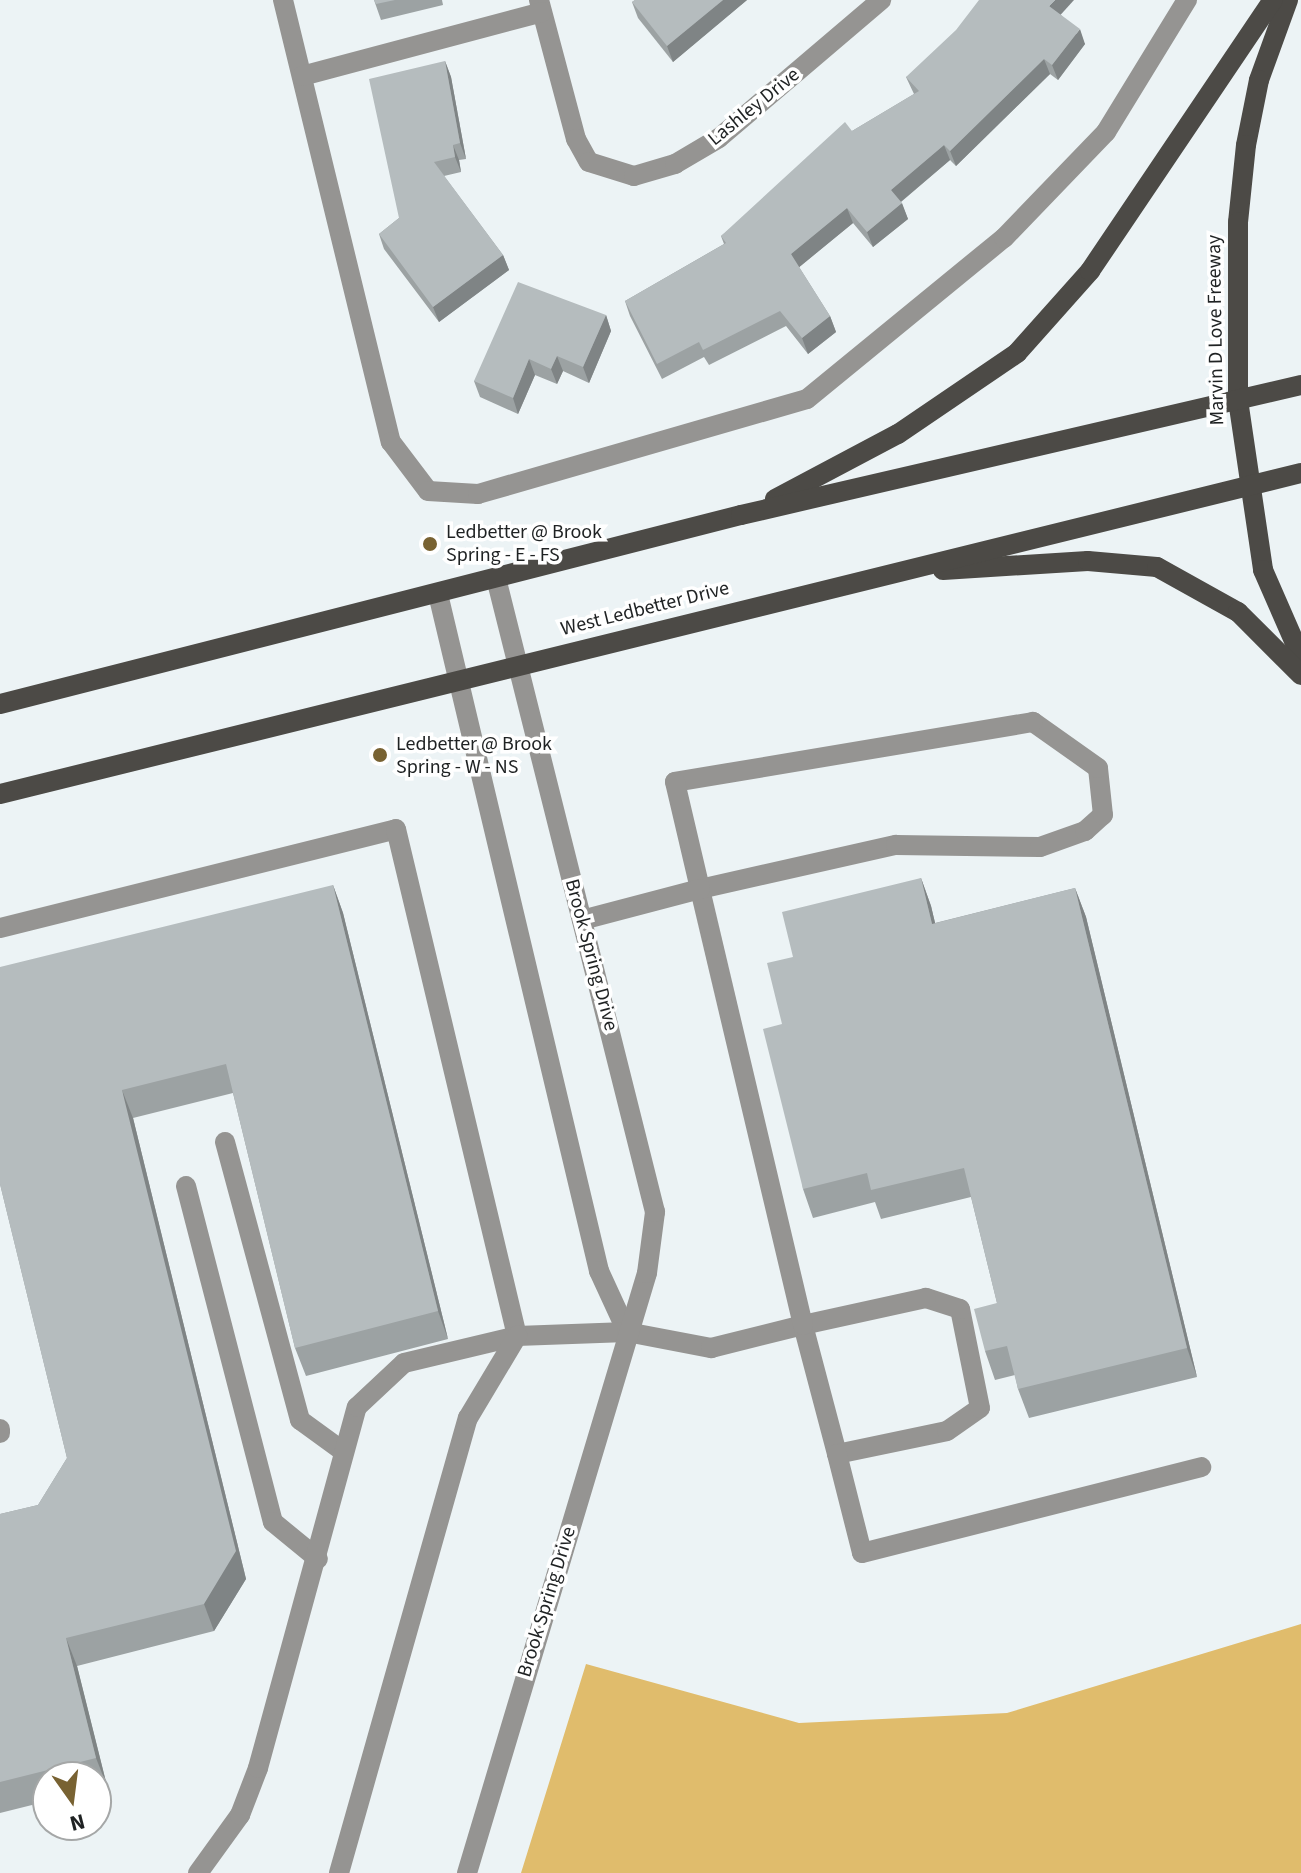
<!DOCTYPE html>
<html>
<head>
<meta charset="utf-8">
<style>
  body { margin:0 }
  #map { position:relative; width:1301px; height:1873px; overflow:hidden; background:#ecf3f5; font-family:"Source Sans 3",sans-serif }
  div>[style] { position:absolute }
  .forest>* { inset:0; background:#e0bc6c }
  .minor>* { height:20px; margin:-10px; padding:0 10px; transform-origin:10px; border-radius:10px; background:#959492 }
  .major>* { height:20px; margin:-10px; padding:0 10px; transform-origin:10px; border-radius:10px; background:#4c4a46 }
  .wall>* { inset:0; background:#9ca2a3 }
  .shaded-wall>* { inset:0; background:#7f8485 }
  .building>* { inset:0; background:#b5bcbe }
  .dots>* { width:22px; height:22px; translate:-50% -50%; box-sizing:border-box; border:4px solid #fff; border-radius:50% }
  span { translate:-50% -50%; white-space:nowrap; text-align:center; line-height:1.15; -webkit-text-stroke:7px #fff; paint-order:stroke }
  .street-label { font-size:20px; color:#1f2223 }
  .poi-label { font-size:20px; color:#1f2223 }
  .left { translate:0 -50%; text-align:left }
  .north { position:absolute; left:32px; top:1761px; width:80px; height:80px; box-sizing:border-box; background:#fff; border:2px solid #a5a7a7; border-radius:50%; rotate:166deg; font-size:22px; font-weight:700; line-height:32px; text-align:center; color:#1f2223 }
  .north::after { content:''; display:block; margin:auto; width:28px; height:36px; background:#786232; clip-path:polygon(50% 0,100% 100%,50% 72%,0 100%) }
</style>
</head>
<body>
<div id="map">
  <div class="forest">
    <div style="clip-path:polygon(1301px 1624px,1301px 1873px,521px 1873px,586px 1664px,799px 1723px,1007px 1713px)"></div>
  </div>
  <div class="minor">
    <div style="left:283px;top:0;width:455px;rotate:76.3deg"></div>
    <div style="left:391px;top:442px;width:61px;rotate:52.9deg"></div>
    <div style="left:428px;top:491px;width:50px;rotate:3.4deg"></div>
    <div style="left:478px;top:494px;width:342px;rotate:-16.1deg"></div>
    <div style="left:807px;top:399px;width:254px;rotate:-39.3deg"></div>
    <div style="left:1004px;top:238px;width:147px;rotate:-46.1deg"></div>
    <div style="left:1106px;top:132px;width:155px;rotate:-58.5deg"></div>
    <div style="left:539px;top:0;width:144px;rotate:75.1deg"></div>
    <div style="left:576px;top:139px;width:26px;rotate:61deg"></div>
    <div style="left:589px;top:162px;width:47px;rotate:17.3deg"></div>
    <div style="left:634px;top:176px;width:43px;rotate:-16.3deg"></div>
    <div style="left:675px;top:164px;width:51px;rotate:-30.6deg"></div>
    <div style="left:719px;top:138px;width:213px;rotate:-40.4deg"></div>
    <div style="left:302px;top:76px;width:248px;rotate:-14.9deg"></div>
    <div style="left:438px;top:594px;width:696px;rotate:76.62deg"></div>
    <div style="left:599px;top:1271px;width:67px;rotate:65.3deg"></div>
    <div style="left:0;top:928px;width:408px;rotate:-14deg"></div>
    <div style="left:396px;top:829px;width:521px;rotate:76.58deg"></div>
    <div style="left:517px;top:1336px;width:110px;rotate:-2.1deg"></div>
    <div style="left:627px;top:1332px;width:86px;rotate:10.8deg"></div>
    <div style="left:711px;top:1348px;width:95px;rotate:-14deg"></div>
    <div style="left:803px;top:1325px;width:133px;rotate:75.2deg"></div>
    <div style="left:837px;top:1454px;width:112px;rotate:-11.8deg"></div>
    <div style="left:947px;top:1431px;width:40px;rotate:-34.9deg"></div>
    <div style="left:980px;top:1408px;width:101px;rotate:-101.4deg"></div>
    <div style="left:960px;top:1309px;width:36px;rotate:-162deg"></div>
    <div style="left:926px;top:1298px;width:126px;rotate:167.6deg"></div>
    <div style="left:803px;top:1325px;width:448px;rotate:-103.3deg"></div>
    <div style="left:700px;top:889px;width:201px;rotate:-12.7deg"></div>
    <div style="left:896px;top:845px;width:144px;rotate:0.8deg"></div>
    <div style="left:1040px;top:847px;width:48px;rotate:-19.6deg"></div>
    <div style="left:1085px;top:831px;width:24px;rotate:-42deg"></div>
    <div style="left:1103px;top:815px;width:47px;rotate:-96.1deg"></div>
    <div style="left:1098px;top:768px;width:80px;rotate:-144.7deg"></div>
    <div style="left:1033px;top:722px;width:363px;rotate:170.5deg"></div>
    <div style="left:675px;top:782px;width:110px;rotate:76.8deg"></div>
    <div style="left:700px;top:889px;width:122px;rotate:165.3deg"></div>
    <div style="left:225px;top:1142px;width:288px;rotate:74.9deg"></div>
    <div style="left:300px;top:1420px;width:54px;rotate:36deg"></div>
    <div style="left:186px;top:1186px;width:347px;rotate:75.5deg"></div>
    <div style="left:273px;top:1522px;width:58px;rotate:39.4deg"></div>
    <div style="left:0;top:1429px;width:4px;rotate:90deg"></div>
    <div style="left:837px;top:1454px;width:102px;rotate:75.8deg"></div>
    <div style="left:862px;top:1553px;width:350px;rotate:-14.2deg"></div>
    <div style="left:198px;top:1873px;width:72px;rotate:-54.1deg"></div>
    <div style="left:240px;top:1815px;width:50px;rotate:-69deg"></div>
    <div style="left:258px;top:1768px;width:374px;rotate:-74.7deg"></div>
    <div style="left:357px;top:1407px;width:64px;rotate:-43.1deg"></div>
    <div style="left:404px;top:1363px;width:116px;rotate:-13.4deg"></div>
    <div style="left:339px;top:1873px;width:473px;rotate:-74.2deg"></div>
    <div style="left:468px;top:1418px;width:96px;rotate:-59.1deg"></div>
    <div style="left:467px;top:1873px;width:626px;rotate:-73.3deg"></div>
    <div style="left:647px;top:1273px;width:62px;rotate:-82.5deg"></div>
    <div style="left:655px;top:1212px;width:654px;rotate:-104.08deg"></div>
  </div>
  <div class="major">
    <div style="left:1288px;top:0;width:85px;rotate:109.9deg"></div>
    <div style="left:1259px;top:80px;width:66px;rotate:101.3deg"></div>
    <div style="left:1246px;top:145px;width:77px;rotate:95.9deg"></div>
    <div style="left:1238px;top:222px;width:178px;rotate:90deg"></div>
    <div style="left:1238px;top:400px;width:172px;rotate:81.6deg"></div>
    <div style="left:1263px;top:570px;width:95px;rotate:66.4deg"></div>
    <div style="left:775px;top:499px;width:139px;rotate:-27.9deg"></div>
    <div style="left:898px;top:434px;width:144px;rotate:-34.2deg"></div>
    <div style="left:1017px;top:353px;width:110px;rotate:-48.3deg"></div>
    <div style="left:1090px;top:271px;width:327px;rotate:-56deg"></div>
    <div style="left:943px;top:570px;width:145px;rotate:-3.6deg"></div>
    <div style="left:1088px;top:561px;width:69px;rotate:5deg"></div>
    <div style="left:1157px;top:567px;width:93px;rotate:29.1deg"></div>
    <div style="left:1238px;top:612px;width:89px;rotate:45deg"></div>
    <div style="left:0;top:704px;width:765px;rotate:-14.31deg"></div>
    <div style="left:741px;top:515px;width:575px;rotate:-13.07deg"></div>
    <div style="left:0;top:794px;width:1340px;rotate:-13.86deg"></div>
  </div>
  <div class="wall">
    <div style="clip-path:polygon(374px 0,442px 0,443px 5px,381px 20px)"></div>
    <div style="clip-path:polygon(635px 0,747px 0,673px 62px,638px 18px,632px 2px)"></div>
    <div style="clip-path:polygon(1061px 15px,1085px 44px,1058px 80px,1050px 74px,956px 166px,950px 160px,901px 202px,908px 219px,873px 247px,853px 223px,799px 267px,830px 316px,836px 332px,808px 354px,786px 326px,709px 365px,704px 357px,662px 379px,630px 316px,625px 301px,724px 244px,721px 236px,852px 131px,914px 94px,906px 77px)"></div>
    <div style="clip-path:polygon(445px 61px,451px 77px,466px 159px,459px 160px,461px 172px,444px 176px,503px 255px,509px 270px,439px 322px,384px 249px,379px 234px,399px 218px)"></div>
    <div style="clip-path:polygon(606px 315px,611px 331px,589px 383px,563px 371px,557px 384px,535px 375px,518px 414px,480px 397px,474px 381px)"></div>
    <div style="clip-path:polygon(921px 878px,931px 906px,935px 923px,1075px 888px,1086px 917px,1197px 1377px,1029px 1418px,1018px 1389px,1015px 1375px,995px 1380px,985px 1351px,997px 1303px,971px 1197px,881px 1219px,875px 1202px,813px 1218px,803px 1189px,782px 1024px,793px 957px)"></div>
    <div style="clip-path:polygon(333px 885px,343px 913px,448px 1339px,306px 1376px,295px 1348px,233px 1093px,133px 1118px,246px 1579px,214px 1631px,77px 1666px,107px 1786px,96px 1789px,96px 1777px,48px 1777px,48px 1801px,0 1813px,0 1514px,38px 1505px,67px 1458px,0 1184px)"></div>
  </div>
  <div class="shaded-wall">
    <div style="clip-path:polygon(723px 0,747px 0,673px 62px,667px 46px)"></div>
    <div style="clip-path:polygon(1055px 0,1074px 0,1055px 21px,1049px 6px)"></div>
    <div style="clip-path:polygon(1080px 29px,1085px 44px,1058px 80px,1052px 65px)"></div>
    <div style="clip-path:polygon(1044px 59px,1050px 74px,956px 166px,950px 151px)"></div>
    <div style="clip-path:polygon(445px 61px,451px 77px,466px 159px,460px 143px)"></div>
    <div style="clip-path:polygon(453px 145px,459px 160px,461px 172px,455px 157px)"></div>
    <div style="clip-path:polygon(944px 145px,950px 160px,897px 205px,891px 190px)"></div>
    <div style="clip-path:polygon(902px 203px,908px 219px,873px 247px,867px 232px)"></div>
    <div style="clip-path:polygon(847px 208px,853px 223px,797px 269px,791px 254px)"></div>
    <div style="clip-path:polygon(503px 255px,509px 270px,439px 322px,433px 307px)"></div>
    <div style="clip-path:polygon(606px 315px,611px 331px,589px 383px,583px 367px)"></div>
    <div style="clip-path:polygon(830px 316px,836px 332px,808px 354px,802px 338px)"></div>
    <div style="clip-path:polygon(557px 356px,563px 371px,557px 384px,551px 369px)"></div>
    <div style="clip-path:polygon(529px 359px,535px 375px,518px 414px,513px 398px)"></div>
    <div style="clip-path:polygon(921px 878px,931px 906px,942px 952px,932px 924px)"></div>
    <div style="clip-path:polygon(333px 885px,343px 913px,448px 1339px,438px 1311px)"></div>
    <div style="clip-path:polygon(1075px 888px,1086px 917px,1197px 1377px,1187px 1348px)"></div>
    <div style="clip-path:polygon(122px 1090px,133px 1118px,246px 1579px,214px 1631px,204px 1604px)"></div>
    <div style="clip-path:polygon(66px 1638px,77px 1666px,107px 1786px,96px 1758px)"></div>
  </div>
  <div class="building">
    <div style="clip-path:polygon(374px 0,395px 0,376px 4px)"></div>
    <div style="clip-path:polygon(635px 0,723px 0,667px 46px,632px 2px)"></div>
    <div style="clip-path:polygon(979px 0,1055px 0,1049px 6px,1080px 29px,1052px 65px,1044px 59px,950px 151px,944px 145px,891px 190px,902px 203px,867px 232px,847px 208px,791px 254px,830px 316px,802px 338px,780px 311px,703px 350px,699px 342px,657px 364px,625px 301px,726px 243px,721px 236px,845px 122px,852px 131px,919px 91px,906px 77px,956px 30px)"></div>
    <div style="clip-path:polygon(445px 61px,460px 143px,453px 145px,455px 157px,434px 162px,503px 255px,433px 307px,379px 234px,399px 218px,369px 79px)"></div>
    <div style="clip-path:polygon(518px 282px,606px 315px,583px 367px,557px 356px,551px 369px,529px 359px,513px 398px,474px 381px)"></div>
    <div style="clip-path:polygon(921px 878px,932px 924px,1075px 888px,1187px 1348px,1018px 1389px,1007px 1346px,985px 1351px,974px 1309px,997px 1303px,964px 1168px,871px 1190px,867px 1173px,803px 1189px,763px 1029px,782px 1024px,767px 963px,793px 957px,782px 912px)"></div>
    <div style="clip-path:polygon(333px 885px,438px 1311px,295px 1348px,226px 1064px,122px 1090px,236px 1551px,204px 1604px,66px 1638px,96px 1758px,0 1782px,0 1514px,38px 1505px,67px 1458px,0 1184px,0 967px)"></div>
  </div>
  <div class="dots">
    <div style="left:430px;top:544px;background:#786232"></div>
    <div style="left:380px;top:755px;background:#786232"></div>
  </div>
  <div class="street-label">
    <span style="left:754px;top:107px;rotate:-39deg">Lashley Drive</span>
    <span style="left:1216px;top:330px;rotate:-91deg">Marvin D Love Freeway</span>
    <span style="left:645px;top:609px;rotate:-14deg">West Ledbetter Drive</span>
    <span style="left:591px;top:955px;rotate:75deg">Brook Spring Drive</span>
    <span style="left:547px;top:1602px;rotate:-73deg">Brook Spring Drive</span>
  </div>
  <div class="poi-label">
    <span class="left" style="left:446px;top:544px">Ledbetter @ Brook<br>Spring - E - FS</span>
    <span class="left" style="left:396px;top:756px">Ledbetter @ Brook<br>Spring - W - NS</span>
  </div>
  <div class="north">N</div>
</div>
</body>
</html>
